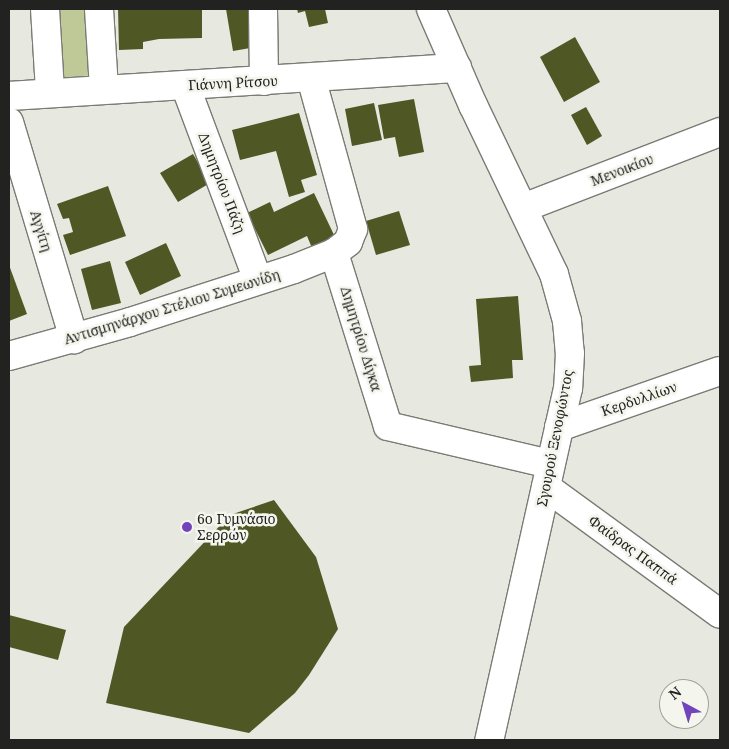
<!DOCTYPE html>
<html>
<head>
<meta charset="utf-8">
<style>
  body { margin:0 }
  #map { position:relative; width:729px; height:749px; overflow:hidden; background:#e7e9e0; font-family:"Noto Serif",serif }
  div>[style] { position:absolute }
  .green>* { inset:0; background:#bfc998 }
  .building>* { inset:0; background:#4f5725 }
  .roads { filter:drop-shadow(1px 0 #797b74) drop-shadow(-1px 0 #797b74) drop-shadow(0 1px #797b74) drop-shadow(0 -1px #797b74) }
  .minor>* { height:28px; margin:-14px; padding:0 14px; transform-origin:14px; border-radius:14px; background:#fff }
  .dots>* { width:14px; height:14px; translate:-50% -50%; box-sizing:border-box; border:2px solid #f4f6ee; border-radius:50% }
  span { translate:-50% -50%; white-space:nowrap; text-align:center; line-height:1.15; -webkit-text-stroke:5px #f4f6ee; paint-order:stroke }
  .street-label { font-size:14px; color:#222320 }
  .poi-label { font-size:14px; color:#222320 }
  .left { translate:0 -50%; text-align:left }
  .frame { position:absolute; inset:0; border:10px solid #222320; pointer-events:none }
  .north { position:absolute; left:659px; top:679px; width:50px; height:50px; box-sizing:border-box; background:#f4f6ee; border:1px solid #a0a29c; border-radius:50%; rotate:321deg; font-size:14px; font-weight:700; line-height:20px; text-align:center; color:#222320 }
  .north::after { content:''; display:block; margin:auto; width:18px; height:22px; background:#7244bc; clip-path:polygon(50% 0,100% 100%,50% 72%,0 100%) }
</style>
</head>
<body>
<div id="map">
  <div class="green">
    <div style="clip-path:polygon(52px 9px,91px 9px,95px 75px,57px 78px)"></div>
  </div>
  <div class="building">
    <div style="clip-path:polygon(118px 9px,202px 9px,202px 38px,159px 39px,143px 42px,143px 49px,119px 50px)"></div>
    <div style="clip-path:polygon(226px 9px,249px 9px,256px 47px,233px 51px)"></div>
    <div style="clip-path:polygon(297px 9px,325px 9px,328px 23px,309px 27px,305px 11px,298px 13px)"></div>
    <div style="clip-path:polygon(575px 37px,600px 82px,564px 102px,540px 57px)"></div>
    <div style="clip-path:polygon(414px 99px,424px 152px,399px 157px,395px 137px,384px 139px,378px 105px)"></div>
    <div style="clip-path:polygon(374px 103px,382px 140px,352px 146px,345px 109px)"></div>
    <div style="clip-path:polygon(586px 107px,602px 136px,587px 145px,571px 115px)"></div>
    <div style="clip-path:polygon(299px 113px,317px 175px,301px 180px,305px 192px,289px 197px,276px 151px,240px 160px,232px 130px)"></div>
    <div style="clip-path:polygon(193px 154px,210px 183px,178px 202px,160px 173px)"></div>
    <div style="clip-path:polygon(108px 186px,126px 236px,70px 255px,63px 235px,73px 232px,69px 218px,63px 219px,57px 204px)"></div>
    <div style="clip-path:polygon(314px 193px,335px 237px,312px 248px,307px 236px,268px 255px,247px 213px,270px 202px,274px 212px)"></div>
    <div style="clip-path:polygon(399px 211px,410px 245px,376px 255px,366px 221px)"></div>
    <div style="clip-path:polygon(166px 243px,181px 276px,140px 295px,125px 262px)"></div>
    <div style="clip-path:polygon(110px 261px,121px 303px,92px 310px,81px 269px)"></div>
    <div style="clip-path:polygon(9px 265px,27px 314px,9px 321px)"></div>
    <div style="clip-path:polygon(518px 296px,523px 360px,512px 360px,513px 378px,471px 382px,469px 366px,481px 365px,476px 299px)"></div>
    <div style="clip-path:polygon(274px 500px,316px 557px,338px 629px,309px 675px,295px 693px,249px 733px,106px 703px,124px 627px,230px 515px)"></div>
    <div style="clip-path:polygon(9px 615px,66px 630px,58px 660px,9px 647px)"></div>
  </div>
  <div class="roads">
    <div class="minor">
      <div style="left:45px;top:9px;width:82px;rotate:86.5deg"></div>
      <div style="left:99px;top:9px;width:80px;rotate:86.4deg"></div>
      <div style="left:263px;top:9px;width:72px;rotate:89.2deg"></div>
      <div style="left:431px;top:9px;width:105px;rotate:66.4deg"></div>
      <div style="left:473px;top:105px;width:187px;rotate:64.4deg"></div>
      <div style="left:554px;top:274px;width:49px;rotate:74.5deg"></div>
      <div style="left:567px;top:321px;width:32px;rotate:85deg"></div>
      <div style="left:570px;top:353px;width:35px;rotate:93deg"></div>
      <div style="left:568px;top:388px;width:361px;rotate:102.6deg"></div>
      <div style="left:185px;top:85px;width:208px;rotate:69.5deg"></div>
      <div style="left:9px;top:96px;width:449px;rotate:-3.6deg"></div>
      <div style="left:9px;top:122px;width:227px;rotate:73.3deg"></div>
      <div style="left:523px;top:208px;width:211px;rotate:-21.1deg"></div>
      <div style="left:334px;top:253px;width:181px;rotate:72.7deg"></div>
      <div style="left:388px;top:426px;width:166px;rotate:13.2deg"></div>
      <div style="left:9px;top:356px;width:126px;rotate:-15.7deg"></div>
      <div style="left:130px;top:322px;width:172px;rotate:-17.9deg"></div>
      <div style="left:294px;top:269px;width:43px;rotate:-21.8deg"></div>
      <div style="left:334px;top:253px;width:18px;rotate:-38deg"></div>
      <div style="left:348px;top:242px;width:14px;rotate:-69deg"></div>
      <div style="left:353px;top:229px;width:157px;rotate:-105.5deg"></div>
      <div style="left:559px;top:427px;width:170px;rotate:-19.2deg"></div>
      <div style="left:546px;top:487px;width:215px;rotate:36.1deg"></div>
    </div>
  </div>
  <div class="dots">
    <div style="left:187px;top:527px;background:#7244bc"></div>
  </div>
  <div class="street-label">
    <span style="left:233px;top:83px;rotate:-3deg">Γιάννη Ρίτσου</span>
    <span style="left:622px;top:170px;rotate:-21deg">Μενοικίου</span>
    <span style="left:222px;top:183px;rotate:69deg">Δημητρίου Πάζη</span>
    <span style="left:41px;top:231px;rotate:73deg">Αγγίτη</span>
    <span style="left:172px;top:307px;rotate:-17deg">Αντισμηνάρχου Στέλιου Συμεωνίδη</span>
    <span style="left:361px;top:339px;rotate:73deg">Δημητρίου Δίγκα</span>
    <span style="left:639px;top:399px;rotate:-19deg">Κερδυλλίων</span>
    <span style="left:555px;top:438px;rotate:-79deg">Σγουρού Ξενοφώντος</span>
    <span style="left:633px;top:550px;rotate:36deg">Φαίδρας Παππά</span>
  </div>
  <div class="poi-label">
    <span class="left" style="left:197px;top:527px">6ο Γυμνάσιο<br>Σερρών</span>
  </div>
  <div class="frame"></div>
  <div class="north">N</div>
</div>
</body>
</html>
